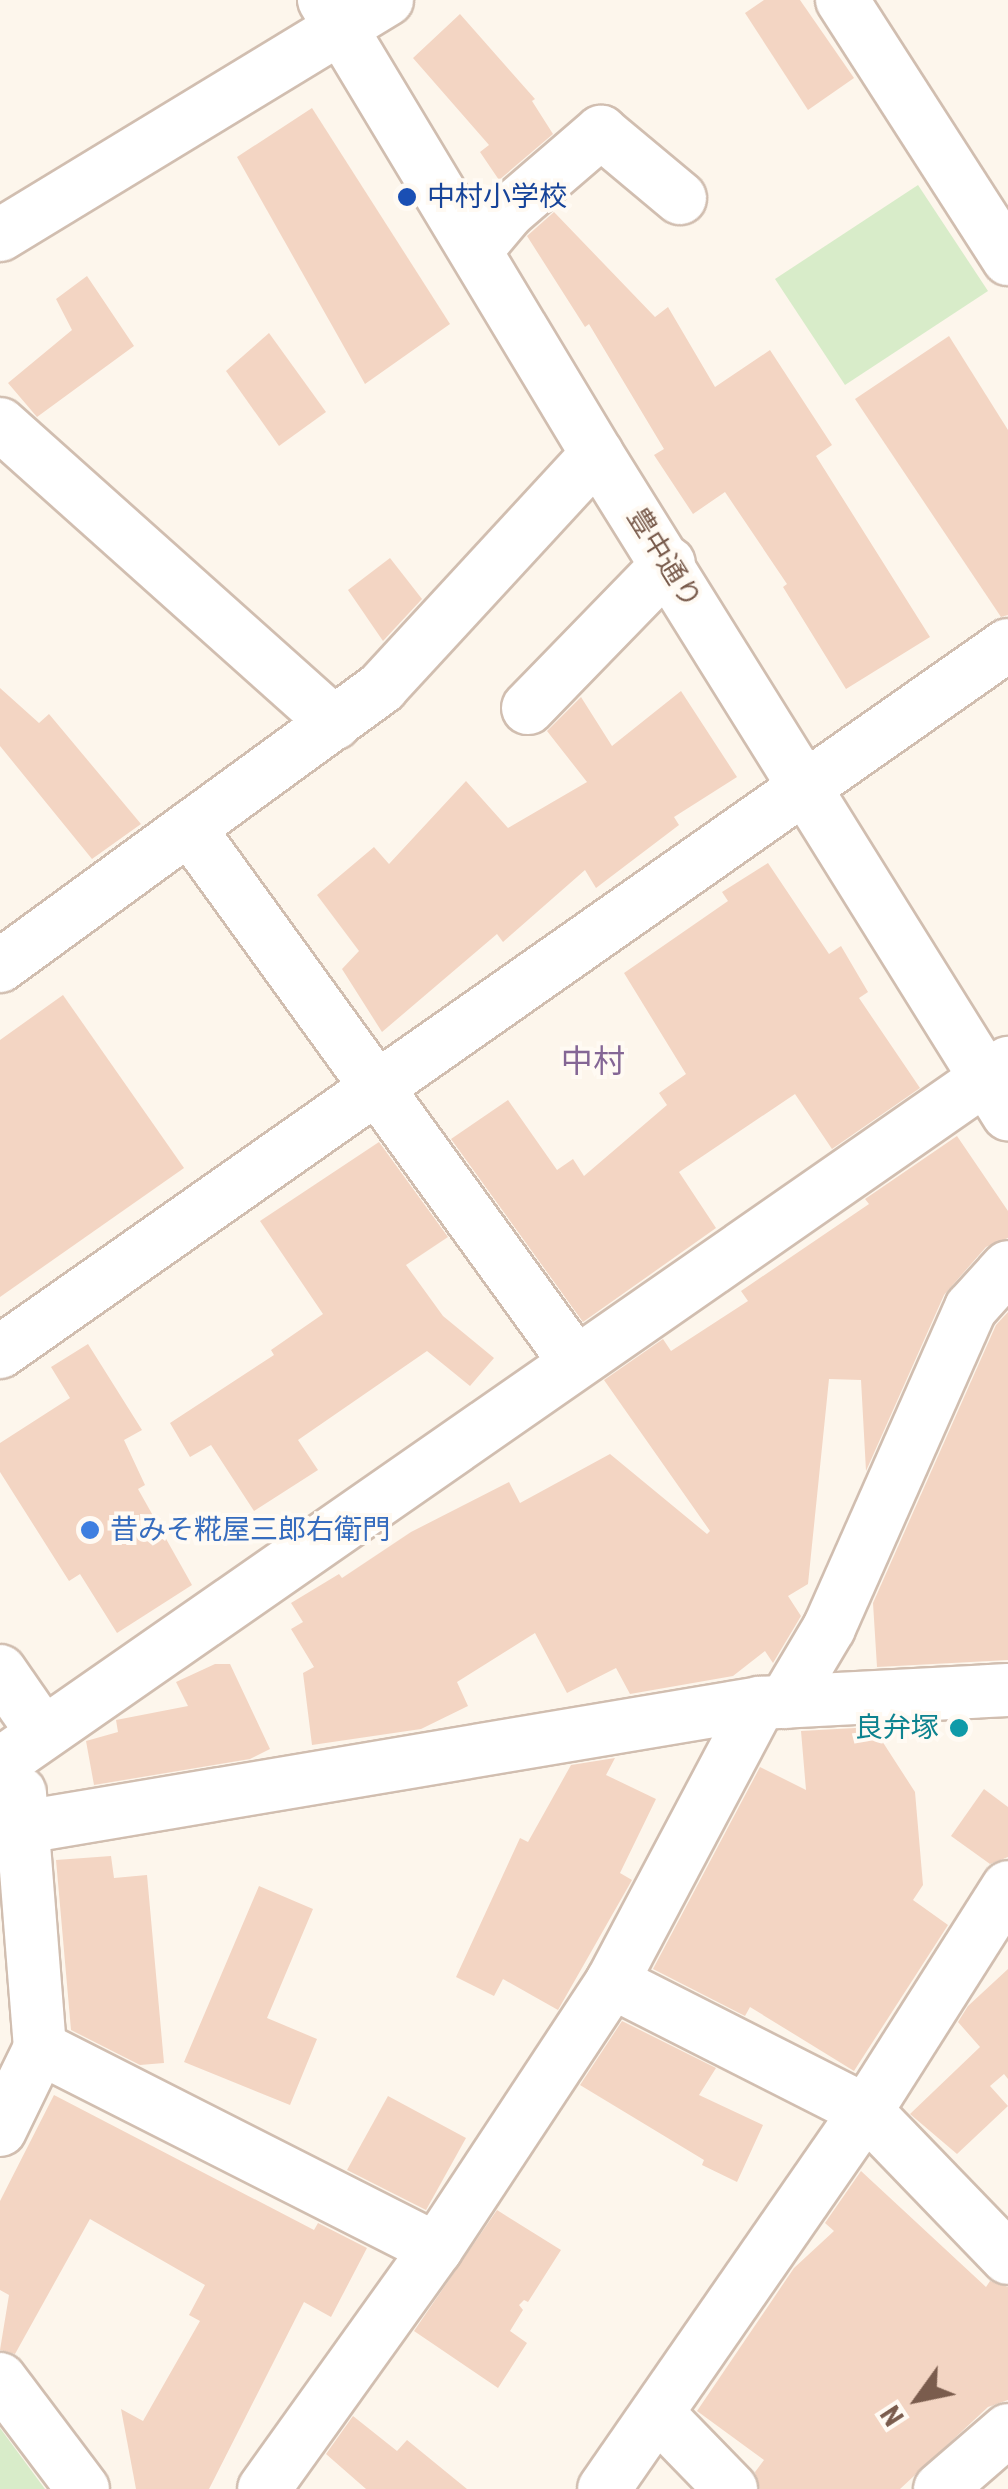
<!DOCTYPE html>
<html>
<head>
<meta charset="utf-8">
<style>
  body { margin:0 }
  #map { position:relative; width:1008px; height:2489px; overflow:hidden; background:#fdf6ec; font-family:"Roboto Condensed","Noto Sans JP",sans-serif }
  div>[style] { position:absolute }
  .green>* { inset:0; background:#d8ecc9 }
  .building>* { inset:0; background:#f3d5c3 }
  .roads { filter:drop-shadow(2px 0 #d1beb0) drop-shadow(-2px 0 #d1beb0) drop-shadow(0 2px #d1beb0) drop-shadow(0 -2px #d1beb0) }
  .minor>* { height:52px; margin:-26px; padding:0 26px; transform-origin:26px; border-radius:26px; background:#fff }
  .dots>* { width:28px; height:28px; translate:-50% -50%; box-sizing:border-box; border:5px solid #fffaf3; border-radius:50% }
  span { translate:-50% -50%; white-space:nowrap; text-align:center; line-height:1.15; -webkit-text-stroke:8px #fffaf3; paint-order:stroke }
  .transit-label { font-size:28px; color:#164399 }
  .left { translate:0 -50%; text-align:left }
  .street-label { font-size:28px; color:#7a5c4d }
  .shop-label { font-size:28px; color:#366cbe }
  .culture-label { font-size:28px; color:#0d838f }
  .right { translate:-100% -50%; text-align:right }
  .quarter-label { font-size:32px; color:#846695 }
  .north { position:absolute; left:868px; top:2349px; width:100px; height:100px; -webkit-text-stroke:8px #fffaf3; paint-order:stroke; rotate:237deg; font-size:28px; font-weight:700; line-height:40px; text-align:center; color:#7a5c4d }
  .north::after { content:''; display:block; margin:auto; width:35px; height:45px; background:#7a5c4d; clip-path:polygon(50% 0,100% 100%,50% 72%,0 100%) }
</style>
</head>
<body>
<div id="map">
  <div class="green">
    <div style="clip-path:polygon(918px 185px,988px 291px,845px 385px,775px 279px)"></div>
    <div style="clip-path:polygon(0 2428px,45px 2489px,0 2489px)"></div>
  </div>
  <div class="building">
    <div style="clip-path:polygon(764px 0,800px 0,854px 78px,808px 110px,745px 13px)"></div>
    <div style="clip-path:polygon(460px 14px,535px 99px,532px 101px,553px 134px,499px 180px,480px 152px,489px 145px,413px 58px)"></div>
    <div style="clip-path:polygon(312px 108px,450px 324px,365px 384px,237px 157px)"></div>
    <div style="clip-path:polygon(554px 212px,655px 317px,668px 307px,715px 387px,770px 350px,832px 445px,816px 456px,930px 637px,846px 689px,783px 587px,787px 584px,725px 492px,693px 514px,654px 455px,664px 449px,589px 324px,585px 327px,527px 236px)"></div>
    <div style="clip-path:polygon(87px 276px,134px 346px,37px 417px,8px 383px,72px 330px,56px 299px)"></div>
    <div style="clip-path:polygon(269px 333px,326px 412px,279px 446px,226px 371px)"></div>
    <div style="clip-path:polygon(949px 336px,1008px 430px,1008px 615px,1001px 617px,855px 399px)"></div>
    <div style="clip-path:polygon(390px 558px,422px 599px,383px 641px,348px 590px)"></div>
    <div style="clip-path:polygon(0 688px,39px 723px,49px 714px,141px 824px,92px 859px,0 746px)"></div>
    <div style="clip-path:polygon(681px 691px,737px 777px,674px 817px,679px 825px,596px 888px,585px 870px,503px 942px,497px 934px,382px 1032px,342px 969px,359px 951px,317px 895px,374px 847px,389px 864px,466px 781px,508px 828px,587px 782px,547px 731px,581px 697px,612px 746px)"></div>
    <div style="clip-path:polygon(768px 863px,829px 954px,841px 946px,868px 992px,859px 998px,920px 1088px,832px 1149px,795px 1094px,679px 1172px,716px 1228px,583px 1322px,451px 1139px,508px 1100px,557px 1170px,573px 1159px,584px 1176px,667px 1105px,659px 1093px,686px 1074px,624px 973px,728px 901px,722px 892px)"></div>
    <div style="clip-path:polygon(63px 995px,184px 1168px,0 1297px,0 1040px)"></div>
    <div style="clip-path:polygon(957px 1136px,1008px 1211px,1008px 1238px,986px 1247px,944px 1295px,866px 1471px,861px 1380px,829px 1379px,808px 1584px,788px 1596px,801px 1616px,773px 1663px,765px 1651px,733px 1676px,630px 1694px,616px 1668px,567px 1693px,535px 1633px,457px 1682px,468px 1706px,421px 1729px,312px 1745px,303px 1673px,314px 1667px,291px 1629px,303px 1622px,291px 1603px,339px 1574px,342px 1578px,411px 1532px,509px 1482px,520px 1503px,610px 1454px,707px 1534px,710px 1531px,604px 1380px,663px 1339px,671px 1351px,748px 1301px,741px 1291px,869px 1204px,865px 1199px)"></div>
    <div style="clip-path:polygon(379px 1142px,448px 1237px,406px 1265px,443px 1316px,494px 1358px,470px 1386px,427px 1351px,298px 1440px,318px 1470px,254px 1511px,211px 1445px,190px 1457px,170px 1423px,274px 1355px,271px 1350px,323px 1314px,260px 1221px)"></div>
    <div style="clip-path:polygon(1008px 1312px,1008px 1660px,877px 1667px,873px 1603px,996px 1325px)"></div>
    <div style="clip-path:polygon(88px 1344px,142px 1430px,124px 1440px,145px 1485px,138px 1489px,192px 1585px,117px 1633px,80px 1574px,69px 1581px,0 1472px,0 1443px,70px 1398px,51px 1367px)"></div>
    <div style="clip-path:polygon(215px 1664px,230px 1664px,270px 1749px,250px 1759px,94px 1785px,86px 1741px,118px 1732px,116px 1720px,188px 1706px,176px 1682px)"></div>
    <div style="clip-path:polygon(873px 1727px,915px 1792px,923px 1885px,913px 1900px,948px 1925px,854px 2071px,750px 2007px,745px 2016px,653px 1969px,760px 1767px,806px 1790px,801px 1731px)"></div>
    <div style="clip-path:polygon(615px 1758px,606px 1775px,656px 1799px,620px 1873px,632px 1880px,558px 2010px,503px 1979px,494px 1996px,456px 1977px,520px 1838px,528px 1842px,571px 1765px)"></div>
    <div style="clip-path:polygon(984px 1789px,1008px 1807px,1008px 1857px,990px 1864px,951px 1836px)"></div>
    <div style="clip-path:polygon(111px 1856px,114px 1878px,147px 1875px,164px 2063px,140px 2065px,71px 2030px,56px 1860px)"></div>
    <div style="clip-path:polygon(259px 1886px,313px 1909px,267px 2018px,317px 2039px,290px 2105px,184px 2062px)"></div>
    <div style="clip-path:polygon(1008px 1969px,1008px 2079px,1004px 2074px,990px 2086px,1008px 2106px,957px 2154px,910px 2114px,980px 2047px,958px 2022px,968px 2006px)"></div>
    <div style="clip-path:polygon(622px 2021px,716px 2068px,699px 2095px,763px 2125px,737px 2182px,702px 2165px,704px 2160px,580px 2085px)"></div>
    <div style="clip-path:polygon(54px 2095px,314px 2230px,318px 2223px,367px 2248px,331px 2317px,304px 2302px,209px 2489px,136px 2489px,121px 2409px,143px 2421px,200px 2321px,189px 2315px,205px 2285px,90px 2219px,15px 2354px,0 2350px,9px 2295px,0 2290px,0 2201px)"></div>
    <div style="clip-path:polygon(388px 2096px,466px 2138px,426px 2210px,347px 2170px)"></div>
    <div style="clip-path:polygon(861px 2171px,986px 2287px,990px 2281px,1008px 2287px,1008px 2400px,988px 2407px,900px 2489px,760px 2489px,755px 2472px,764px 2460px,697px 2411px,794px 2268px,834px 2231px,825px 2223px)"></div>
    <div style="clip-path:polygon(497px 2210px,561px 2250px,528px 2302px,524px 2300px,519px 2305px,523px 2310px,510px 2331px,527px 2343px,498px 2388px,414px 2331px)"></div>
    <div style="clip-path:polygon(353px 2416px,397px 2451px,407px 2440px,467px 2489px,366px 2489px,326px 2454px)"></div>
  </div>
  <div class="roads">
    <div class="minor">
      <div style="left:324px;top:0;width:530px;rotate:58.98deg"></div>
      <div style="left:597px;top:454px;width:778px;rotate:58.09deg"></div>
      <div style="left:842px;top:0;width:308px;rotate:57.3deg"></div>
      <div style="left:0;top:235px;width:453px;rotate:-31.3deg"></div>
      <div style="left:477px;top:249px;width:48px;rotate:-50deg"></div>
      <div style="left:508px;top:212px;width:123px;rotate:-40.7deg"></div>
      <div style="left:601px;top:132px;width:103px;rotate:39.9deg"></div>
      <div style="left:0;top:424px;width:449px;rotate:41.8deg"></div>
      <div style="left:528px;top:708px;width:202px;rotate:-45.8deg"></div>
      <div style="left:189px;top:828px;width:660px;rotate:54.12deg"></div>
      <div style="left:0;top:966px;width:473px;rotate:-36.1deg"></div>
      <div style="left:382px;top:687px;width:317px;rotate:-47.3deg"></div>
      <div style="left:0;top:1352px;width:1231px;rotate:-35.05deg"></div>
      <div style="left:0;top:1671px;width:75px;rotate:55.3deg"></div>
      <div style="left:785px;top:1702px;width:86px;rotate:-59.3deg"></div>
      <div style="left:829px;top:1628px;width:350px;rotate:-66.1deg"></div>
      <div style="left:971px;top:1308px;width:55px;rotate:-47.9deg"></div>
      <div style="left:0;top:1764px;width:1228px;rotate:-34.82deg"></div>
      <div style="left:24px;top:1827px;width:746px;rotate:-9.56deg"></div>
      <div style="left:760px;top:1703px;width:248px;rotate:-3deg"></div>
      <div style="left:612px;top:1982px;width:285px;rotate:26.9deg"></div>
      <div style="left:866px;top:2111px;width:204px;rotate:46deg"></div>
      <div style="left:40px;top:2048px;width:444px;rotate:26.9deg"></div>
      <div style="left:0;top:2130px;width:91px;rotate:-64deg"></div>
      <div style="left:40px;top:2048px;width:256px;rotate:-94.5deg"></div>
      <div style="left:0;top:2379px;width:138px;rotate:53deg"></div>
      <div style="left:658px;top:2414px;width:105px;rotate:45.8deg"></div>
      <div style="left:264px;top:2489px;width:295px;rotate:-54.4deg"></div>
      <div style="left:436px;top:2249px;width:320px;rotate:-56.6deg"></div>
      <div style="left:612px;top:1982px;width:316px;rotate:-62.1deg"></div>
      <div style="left:604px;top:2489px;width:460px;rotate:-55.3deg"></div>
      <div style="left:866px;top:2111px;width:265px;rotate:-57.6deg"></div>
      <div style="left:940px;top:2489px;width:90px;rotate:-40.9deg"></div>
    </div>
  </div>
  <div class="dots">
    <div style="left:407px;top:197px;background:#1a4fb4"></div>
    <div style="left:90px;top:1530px;background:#3f7fe0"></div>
    <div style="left:959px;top:1728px;background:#0f9aa8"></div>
  </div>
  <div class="transit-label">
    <span class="left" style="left:427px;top:197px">中村小学校</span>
  </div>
  <div class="street-label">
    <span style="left:664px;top:558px;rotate:58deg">豊中通り</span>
  </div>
  <div class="shop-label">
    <span class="left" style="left:110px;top:1530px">昔みそ糀屋三郎右衛門</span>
  </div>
  <div class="culture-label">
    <span class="right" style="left:939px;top:1728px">良弁塚</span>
  </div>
  <div class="quarter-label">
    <span style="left:593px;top:1061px">中村</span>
  </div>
  <div class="north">N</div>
</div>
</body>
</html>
